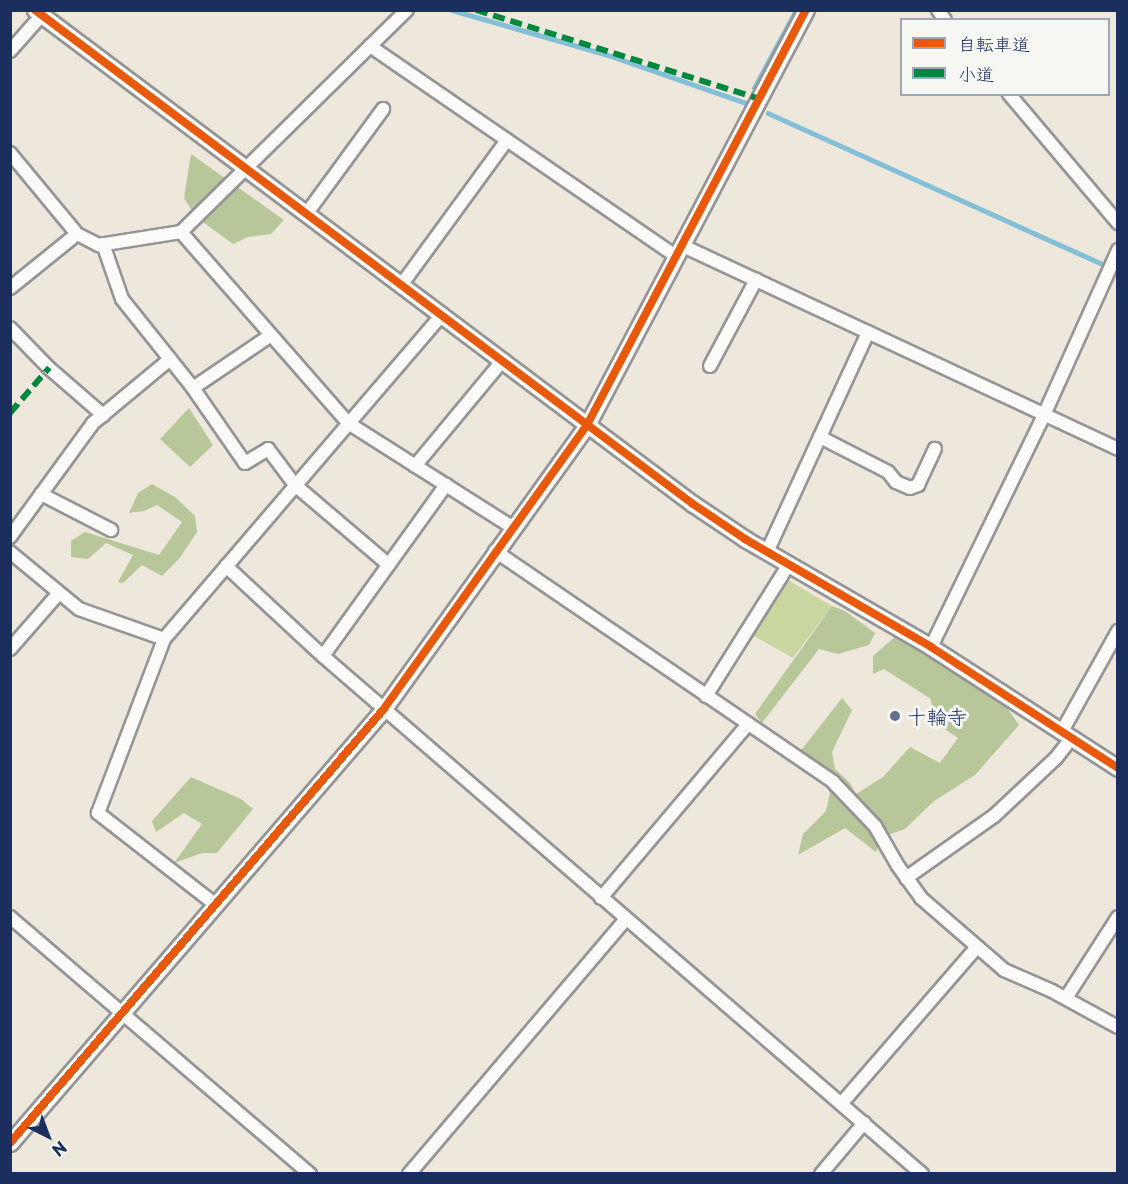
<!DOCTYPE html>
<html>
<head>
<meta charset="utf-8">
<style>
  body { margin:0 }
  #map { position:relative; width:1128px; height:1184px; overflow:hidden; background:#ede7dc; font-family:"Playpen Sans","Klee One",sans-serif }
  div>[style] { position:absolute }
  .green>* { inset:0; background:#cad6a0 }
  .forest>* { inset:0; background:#b7c799 }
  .stream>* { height:4.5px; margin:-2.25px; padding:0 2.25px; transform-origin:2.25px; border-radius:2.25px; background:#83bfd6 }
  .roads { filter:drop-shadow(2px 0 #949597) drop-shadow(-2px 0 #949597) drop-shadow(0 2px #949597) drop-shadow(0 -2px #949597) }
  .minor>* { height:12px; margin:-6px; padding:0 6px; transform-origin:6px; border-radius:6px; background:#fcfbfa }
  .tertiary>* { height:15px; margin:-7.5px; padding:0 7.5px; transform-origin:7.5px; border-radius:7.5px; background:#fcfbfa }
  .quiet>* { height:6px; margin-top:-3px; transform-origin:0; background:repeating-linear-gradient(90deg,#00873e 0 12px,transparent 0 18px) }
  .cycleway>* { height:8px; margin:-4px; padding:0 4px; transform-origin:4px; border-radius:4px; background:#e8590c }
  .dots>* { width:16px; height:16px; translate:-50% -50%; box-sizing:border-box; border:3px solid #f6f6f2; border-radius:50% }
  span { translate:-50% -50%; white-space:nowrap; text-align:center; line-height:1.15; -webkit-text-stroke:6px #f6f6f2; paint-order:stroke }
  .poi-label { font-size:20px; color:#1b2f5e }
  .left { translate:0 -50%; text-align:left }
  .frame { position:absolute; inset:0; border:12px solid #1b2f5e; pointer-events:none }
  .legend { position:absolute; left:900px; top:18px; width:210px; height:78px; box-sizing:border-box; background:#f6f6f2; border:2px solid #9ea6b7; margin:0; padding:8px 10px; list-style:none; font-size:18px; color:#1b2f5e }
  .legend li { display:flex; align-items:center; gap:12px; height:30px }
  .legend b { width:30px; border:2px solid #9ea6b7 }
  .north { position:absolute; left:18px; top:1106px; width:60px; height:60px; -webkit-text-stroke:4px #f6f6f2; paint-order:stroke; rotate:138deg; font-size:16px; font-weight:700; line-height:24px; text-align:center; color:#1b2f5e }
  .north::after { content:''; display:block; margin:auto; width:21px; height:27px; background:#1b2f5e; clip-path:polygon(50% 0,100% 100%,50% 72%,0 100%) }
</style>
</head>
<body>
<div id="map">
  <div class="green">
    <div style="clip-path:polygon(788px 580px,832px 606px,793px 658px,752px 635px)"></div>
  </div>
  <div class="forest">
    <div style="clip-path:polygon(191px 154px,284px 220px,271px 234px,248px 237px,233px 244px,196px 217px,184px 198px)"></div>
    <div style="clip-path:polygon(189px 408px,213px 445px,190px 467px,160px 439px)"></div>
    <div style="clip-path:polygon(152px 484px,175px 497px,195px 516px,197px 532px,179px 559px,162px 576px,142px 565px,123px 583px,118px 582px,133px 555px,106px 543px,88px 559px,71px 557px,71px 541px,85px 532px,159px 555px,182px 522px,157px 505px,144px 511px,129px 513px,138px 493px)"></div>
    <div style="clip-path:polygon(832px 606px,845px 611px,875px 633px,869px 645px,838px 654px,819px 649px,762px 723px,755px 714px)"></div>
    <div style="clip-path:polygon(897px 635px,1005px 705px,1019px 725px,975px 775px,934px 801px,905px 829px,882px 837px,876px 852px,845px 828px,798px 855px,803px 834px,826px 811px,830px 793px,820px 773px,806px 764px,792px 762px,842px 698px,852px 710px,832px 752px,835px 769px,850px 783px,856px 794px,883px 777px,910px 747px,940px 763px,958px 738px,933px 721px,931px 699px,884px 669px,873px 674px,873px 656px)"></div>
    <div style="clip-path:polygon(191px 777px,241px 799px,253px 809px,217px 853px,202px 853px,174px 863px,202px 824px,184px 813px,156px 832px,152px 821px)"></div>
  </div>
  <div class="stream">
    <div style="left:452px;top:10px;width:166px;rotate:16.1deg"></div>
    <div style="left:611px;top:56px;width:143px;rotate:19.2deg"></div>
    <div style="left:754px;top:88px;width:89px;rotate:-61.7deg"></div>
    <div style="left:768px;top:113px;width:384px;rotate:24.3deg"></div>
  </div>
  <div class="roads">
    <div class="minor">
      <div style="left:938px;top:10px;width:12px;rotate:55deg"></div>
      <div style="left:370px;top:46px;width:373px;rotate:34.5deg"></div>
      <div style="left:10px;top:51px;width:48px;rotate:-48.4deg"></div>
      <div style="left:1009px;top:94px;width:169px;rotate:49.8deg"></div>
      <div style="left:10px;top:153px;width:105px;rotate:50.4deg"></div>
      <div style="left:77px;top:234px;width:25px;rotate:27deg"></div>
      <div style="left:99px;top:245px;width:83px;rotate:-9deg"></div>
      <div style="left:181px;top:232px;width:317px;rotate:-44.5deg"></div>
      <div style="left:307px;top:213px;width:129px;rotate:-53.8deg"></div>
      <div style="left:181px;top:232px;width:254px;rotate:48.8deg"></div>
      <div style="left:348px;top:423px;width:194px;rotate:32.4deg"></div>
      <div style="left:103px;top:244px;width:58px;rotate:70.9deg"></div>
      <div style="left:122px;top:299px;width:114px;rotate:51.4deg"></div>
      <div style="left:193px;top:388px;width:91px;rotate:55.3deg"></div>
      <div style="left:245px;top:463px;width:27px;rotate:-31deg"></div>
      <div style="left:268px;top:449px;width:45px;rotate:53.1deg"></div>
      <div style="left:295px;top:485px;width:123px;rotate:40.4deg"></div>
      <div style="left:683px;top:246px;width:480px;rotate:25deg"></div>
      <div style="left:402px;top:284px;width:178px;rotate:-53.9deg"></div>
      <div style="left:10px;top:288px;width:86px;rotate:-38.9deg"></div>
      <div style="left:10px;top:328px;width:56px;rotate:45.7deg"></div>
      <div style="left:49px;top:368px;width:72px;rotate:41deg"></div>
      <div style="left:710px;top:366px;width:98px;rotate:-61.9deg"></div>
      <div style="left:193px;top:388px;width:94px;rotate:-34.2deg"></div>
      <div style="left:820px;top:437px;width:76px;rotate:27.2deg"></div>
      <div style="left:888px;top:472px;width:13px;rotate:51deg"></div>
      <div style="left:896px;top:482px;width:15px;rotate:23deg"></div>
      <div style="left:910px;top:488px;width:9px;rotate:-21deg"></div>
      <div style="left:918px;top:485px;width:40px;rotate:-65deg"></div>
      <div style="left:415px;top:466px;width:138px;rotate:-50.3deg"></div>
      <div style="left:41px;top:494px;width:79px;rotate:27.2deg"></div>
      <div style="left:10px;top:537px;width:141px;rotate:-53.9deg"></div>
      <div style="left:93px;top:423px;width:100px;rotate:-39.7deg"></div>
      <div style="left:495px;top:551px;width:409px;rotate:34.3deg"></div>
      <div style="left:833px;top:782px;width:61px;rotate:46.3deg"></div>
      <div style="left:875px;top:826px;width:46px;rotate:60.1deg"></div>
      <div style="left:898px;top:866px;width:39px;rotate:54deg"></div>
      <div style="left:921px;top:898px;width:110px;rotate:40.9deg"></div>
      <div style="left:1004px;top:970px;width:52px;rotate:23.6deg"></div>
      <div style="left:1052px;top:991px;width:75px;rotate:28.6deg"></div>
      <div style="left:10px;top:552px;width:89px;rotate:39.6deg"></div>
      <div style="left:79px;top:609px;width:90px;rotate:19.4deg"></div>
      <div style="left:767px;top:552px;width:242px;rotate:-65.3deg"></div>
      <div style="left:226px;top:566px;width:132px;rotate:42.9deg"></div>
      <div style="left:323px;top:656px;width:211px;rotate:-54.3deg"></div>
      <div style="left:931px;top:647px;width:258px;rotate:-64deg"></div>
      <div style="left:1044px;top:415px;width:181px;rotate:-65.8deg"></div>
      <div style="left:10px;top:649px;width:74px;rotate:-48.8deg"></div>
      <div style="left:323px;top:656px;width:792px;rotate:40.85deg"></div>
      <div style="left:706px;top:696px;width:156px;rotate:-57.8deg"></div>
      <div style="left:1061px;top:733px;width:117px;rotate:-60.8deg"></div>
      <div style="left:906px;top:878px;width:108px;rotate:-35.2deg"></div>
      <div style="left:994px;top:816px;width:85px;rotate:-43.1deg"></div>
      <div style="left:1056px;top:758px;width:24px;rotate:-52deg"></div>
      <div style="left:601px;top:898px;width:228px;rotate:-49.8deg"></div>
      <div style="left:216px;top:905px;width:150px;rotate:-142.1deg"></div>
      <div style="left:98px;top:813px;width:186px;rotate:-69.2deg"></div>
      <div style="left:164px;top:639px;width:428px;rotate:-49.4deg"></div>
      <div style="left:10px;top:917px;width:395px;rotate:40.6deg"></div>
      <div style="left:1066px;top:998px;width:96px;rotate:-57.3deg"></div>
      <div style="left:841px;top:1104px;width:206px;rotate:-49.1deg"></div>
      <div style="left:409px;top:1174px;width:335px;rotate:-49.6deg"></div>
      <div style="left:821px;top:1174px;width:67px;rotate:-49.9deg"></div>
    </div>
    <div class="tertiary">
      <div style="left:35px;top:10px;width:823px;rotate:36.9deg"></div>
      <div style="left:693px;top:504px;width:63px;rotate:33.9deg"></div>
      <div style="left:745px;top:539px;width:215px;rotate:30.1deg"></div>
      <div style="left:931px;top:647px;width:223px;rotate:32.9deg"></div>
      <div style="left:10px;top:1143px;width:572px;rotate:-49.26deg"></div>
      <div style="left:383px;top:710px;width:350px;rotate:-54.4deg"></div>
      <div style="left:587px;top:425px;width:469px;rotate:-62.2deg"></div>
    </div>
  </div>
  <div class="quiet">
    <div style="left:476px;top:10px;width:298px;rotate:17.4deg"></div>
    <div style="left:10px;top:413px;width:60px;rotate:-49.1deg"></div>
  </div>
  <div class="cycleway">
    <div style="left:35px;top:10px;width:823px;rotate:36.9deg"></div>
    <div style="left:693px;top:504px;width:63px;rotate:33.9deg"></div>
    <div style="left:745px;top:539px;width:215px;rotate:30.1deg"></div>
    <div style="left:931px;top:647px;width:223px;rotate:32.9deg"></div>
    <div style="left:10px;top:1143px;width:572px;rotate:-49.26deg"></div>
    <div style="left:383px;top:710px;width:350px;rotate:-54.4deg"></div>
    <div style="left:587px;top:425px;width:469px;rotate:-62.2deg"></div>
  </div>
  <div class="dots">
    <div style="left:895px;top:716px;background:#646f8a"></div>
  </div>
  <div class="poi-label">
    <span class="left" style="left:907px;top:716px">十輪寺</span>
  </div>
  <div class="frame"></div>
  <ul class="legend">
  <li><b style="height:8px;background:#e8590c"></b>自転車道</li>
  <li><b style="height:8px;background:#00873e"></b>小道</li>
  </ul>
  <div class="north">N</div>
</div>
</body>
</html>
